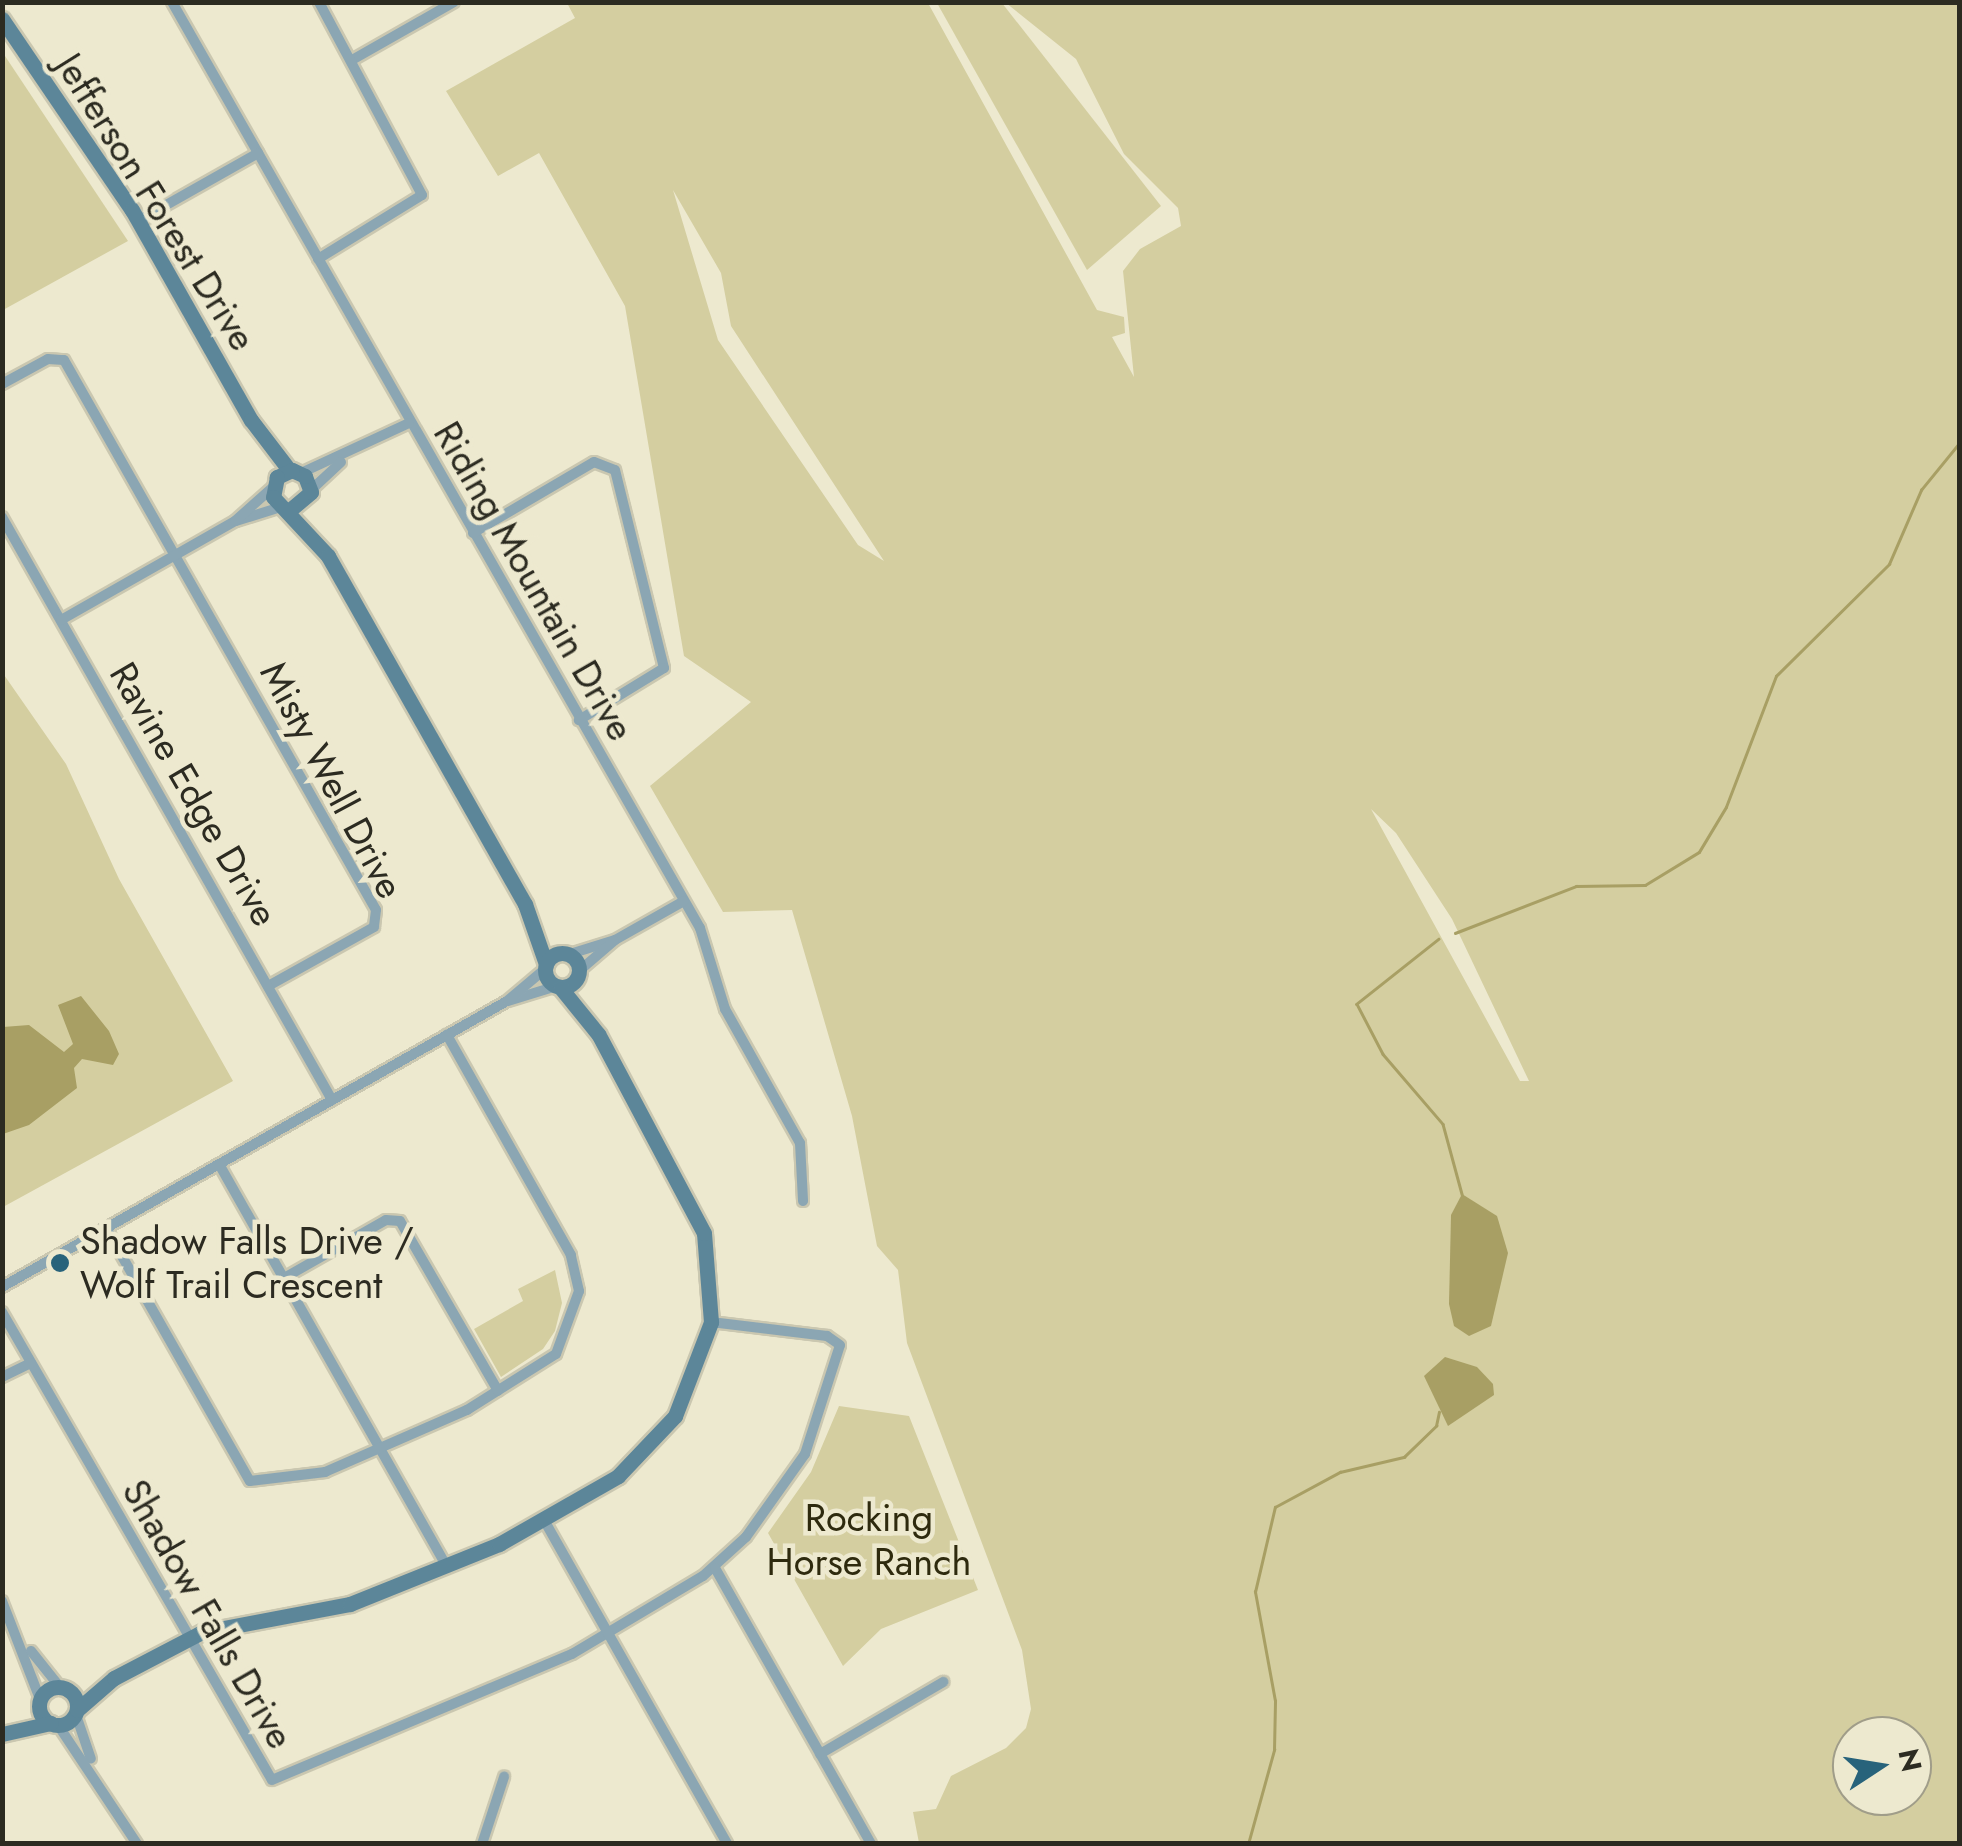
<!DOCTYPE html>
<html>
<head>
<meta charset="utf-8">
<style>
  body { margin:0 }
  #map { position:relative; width:1962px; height:1846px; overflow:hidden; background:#ede9cf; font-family:Jost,sans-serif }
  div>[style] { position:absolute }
  .green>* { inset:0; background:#d4cea0 }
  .water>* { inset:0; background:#a89f64 }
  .stream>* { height:2.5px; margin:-1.25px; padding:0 1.25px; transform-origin:1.25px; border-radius:1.25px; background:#a89f64 }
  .roads { filter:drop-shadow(2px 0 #cac7b0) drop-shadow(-2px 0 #cac7b0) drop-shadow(0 2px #cac7b0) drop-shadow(0 -2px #cac7b0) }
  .street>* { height:10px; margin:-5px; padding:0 5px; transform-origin:5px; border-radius:5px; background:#8ba6b3 }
  .secondary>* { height:15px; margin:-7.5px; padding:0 7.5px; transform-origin:7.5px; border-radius:7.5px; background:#5c8699 }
  .secondary>.ring { margin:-7.5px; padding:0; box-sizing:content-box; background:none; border:15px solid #5c8699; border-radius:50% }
  .dots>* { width:28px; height:28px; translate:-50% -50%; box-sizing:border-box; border:5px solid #ede9cf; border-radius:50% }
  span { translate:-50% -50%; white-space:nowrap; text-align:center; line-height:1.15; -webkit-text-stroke:9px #ede9cf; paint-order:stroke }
  .street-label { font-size:38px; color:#2c2b21 }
  .poi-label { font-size:38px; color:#2c2b21 }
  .left { translate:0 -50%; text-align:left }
  .park-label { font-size:38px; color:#2e2a0e }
  .frame { position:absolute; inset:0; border:5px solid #2c2b21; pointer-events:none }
  .north { position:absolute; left:1832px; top:1716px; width:100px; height:100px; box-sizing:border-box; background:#ede9cf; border:2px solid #a09d89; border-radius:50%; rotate:78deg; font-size:28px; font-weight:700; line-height:40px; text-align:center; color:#2c2b21 }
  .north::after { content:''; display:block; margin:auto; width:35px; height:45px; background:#28637b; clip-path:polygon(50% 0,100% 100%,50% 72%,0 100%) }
</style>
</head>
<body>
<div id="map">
  <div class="green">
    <div style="clip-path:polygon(evenodd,567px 3px,928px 3px,1097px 310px,1124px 317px,1125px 333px,1112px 337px,1134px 377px,1123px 271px,1140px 249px,1181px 226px,1178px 208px,1124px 154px,1076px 59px,1006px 3px,1959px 3px,1959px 1843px,919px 1843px,913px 1812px,936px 1809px,951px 1776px,1006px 1748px,1026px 1728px,1031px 1709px,1022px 1650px,907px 1343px,898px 1270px,877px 1246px,852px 1116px,792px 910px,723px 912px,650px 786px,751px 702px,684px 656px,625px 306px,539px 153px,498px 176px,446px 91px,575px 18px,567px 3px,673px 190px,721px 273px,731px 326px,884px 561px,858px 545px,718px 340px,673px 190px,567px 3px,1371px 809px,1396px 833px,1452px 919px,1529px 1081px,1520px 1081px,1371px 809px,567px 3px,1852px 1736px,1912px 1736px,1912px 1796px,1852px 1796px,1852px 1736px)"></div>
    <div style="clip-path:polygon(937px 3px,1002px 3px,1161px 206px,1087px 270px)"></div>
    <div style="clip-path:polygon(3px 53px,128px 241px,3px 310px,2px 310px)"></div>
    <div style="clip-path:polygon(2px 672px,66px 764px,119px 879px,233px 1081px,3px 1207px)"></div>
    <div style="clip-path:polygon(555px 1270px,562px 1303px,555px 1331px,543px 1349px,501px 1377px,474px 1329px,523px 1301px,518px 1289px)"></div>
    <div style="clip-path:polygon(839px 1406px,909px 1416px,978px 1590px,881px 1629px,843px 1666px,768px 1533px,811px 1472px)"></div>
  </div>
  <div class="water">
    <div style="clip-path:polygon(81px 996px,109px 1031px,119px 1054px,113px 1065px,82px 1059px,74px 1068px,77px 1088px,29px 1125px,3px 1134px,3px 1027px,29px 1025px,64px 1052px,73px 1044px,58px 1005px)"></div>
    <div style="clip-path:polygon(1462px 1194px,1497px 1216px,1508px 1253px,1491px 1326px,1469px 1336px,1454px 1326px,1449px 1304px,1451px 1215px)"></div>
    <div style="clip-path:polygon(1445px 1357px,1477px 1367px,1493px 1384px,1494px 1395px,1448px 1426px,1424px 1376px)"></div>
  </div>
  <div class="stream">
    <div style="left:1455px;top:933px;width:130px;rotate:-21.2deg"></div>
    <div style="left:1576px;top:886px;width:69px;rotate:-0.8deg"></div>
    <div style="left:1645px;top:885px;width:63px;rotate:-31.4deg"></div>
    <div style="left:1699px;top:852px;width:52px;rotate:-59deg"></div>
    <div style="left:1726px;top:807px;width:140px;rotate:-69.1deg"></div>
    <div style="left:1776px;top:676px;width:159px;rotate:-44.7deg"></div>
    <div style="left:1889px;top:564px;width:81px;rotate:-66.6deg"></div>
    <div style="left:1921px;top:490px;width:62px;rotate:-50.9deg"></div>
    <div style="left:1439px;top:939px;width:105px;rotate:141.6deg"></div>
    <div style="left:1357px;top:1004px;width:56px;rotate:62.5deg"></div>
    <div style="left:1383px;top:1054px;width:92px;rotate:49.4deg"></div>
    <div style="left:1443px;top:1124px;width:73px;rotate:74.8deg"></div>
    <div style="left:1248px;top:1844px;width:98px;rotate:-74.5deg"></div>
    <div style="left:1274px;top:1750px;width:49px;rotate:-88.8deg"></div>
    <div style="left:1275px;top:1701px;width:111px;rotate:-100.4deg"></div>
    <div style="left:1255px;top:1592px;width:87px;rotate:-76.8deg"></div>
    <div style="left:1275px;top:1507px;width:74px;rotate:-28.3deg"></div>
    <div style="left:1340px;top:1472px;width:66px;rotate:-13.2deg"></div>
    <div style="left:1404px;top:1457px;width:45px;rotate:-44.1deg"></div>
    <div style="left:1436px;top:1426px;width:14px;rotate:-78deg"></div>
  </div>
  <div class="roads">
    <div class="street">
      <div style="left:172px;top:2px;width:1066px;rotate:60.31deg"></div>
      <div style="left:700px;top:928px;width:85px;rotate:72.8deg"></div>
      <div style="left:725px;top:1009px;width:154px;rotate:60.8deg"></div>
      <div style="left:800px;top:1143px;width:58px;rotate:87deg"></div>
      <div style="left:352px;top:60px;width:117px;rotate:-29.6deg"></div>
      <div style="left:138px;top:221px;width:138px;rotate:-29.5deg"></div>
      <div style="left:318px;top:259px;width:122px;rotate:-31.6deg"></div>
      <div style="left:422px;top:195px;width:219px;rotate:-118.1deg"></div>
      <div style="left:2px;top:384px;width:52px;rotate:-28.5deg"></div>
      <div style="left:48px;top:359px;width:16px;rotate:4deg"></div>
      <div style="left:64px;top:360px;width:632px;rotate:60.43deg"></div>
      <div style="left:376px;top:910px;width:17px;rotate:97deg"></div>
      <div style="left:374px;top:927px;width:121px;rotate:150.9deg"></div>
      <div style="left:301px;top:473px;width:119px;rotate:-24.8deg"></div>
      <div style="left:311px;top:490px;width:41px;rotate:-43deg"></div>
      <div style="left:2px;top:517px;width:670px;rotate:60.49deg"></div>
      <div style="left:236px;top:521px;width:47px;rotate:-17.3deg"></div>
      <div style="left:473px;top:533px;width:140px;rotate:-30.4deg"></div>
      <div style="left:594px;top:462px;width:22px;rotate:21deg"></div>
      <div style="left:615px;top:470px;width:204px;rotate:76.1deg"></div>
      <div style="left:664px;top:668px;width:100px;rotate:148.5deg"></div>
      <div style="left:61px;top:620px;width:200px;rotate:-29.6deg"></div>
      <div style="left:235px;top:521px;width:50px;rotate:-41.7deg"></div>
      <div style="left:570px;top:954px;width:47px;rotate:-17.3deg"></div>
      <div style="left:615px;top:940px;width:79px;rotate:-29.5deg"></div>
      <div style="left:579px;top:971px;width:46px;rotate:-40.6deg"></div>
      <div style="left:508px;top:1001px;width:51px;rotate:-17deg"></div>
      <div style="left:219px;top:1164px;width:462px;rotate:60.5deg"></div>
      <div style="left:106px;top:1228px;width:291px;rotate:60.4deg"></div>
      <div style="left:250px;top:1481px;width:76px;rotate:-6.8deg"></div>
      <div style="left:325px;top:1472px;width:155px;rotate:-23.6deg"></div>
      <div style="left:467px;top:1410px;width:105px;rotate:-32.2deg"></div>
      <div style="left:556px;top:1354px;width:67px;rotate:-69.9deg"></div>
      <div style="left:579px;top:1291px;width:37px;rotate:-103deg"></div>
      <div style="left:571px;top:1255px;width:253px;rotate:-119.4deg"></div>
      <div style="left:284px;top:1278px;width:117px;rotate:-29.6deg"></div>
      <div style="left:386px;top:1220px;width:14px;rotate:4deg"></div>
      <div style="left:400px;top:1221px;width:196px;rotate:60deg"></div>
      <div style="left:2px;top:1287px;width:580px;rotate:-29.52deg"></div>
      <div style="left:507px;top:1001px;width:50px;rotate:-40.1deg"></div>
      <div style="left:2px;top:1312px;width:540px;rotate:60.02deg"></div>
      <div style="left:272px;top:1780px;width:325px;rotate:-22.8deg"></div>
      <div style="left:572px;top:1654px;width:152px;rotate:-30.8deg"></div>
      <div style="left:703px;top:1576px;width:58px;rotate:-42.2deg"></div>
      <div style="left:746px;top:1537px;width:102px;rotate:-54.6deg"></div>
      <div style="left:805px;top:1454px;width:114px;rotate:-72.2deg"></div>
      <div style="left:840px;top:1345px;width:16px;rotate:-145deg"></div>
      <div style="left:827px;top:1336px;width:117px;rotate:-173.1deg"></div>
      <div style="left:2px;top:1377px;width:32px;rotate:-26deg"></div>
      <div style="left:544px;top:1520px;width:372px;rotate:60.5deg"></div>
      <div style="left:715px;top:1568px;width:317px;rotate:60.5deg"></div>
      <div style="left:2px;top:1601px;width:105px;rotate:68.8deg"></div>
      <div style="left:31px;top:1651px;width:45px;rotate:51.3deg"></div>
      <div style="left:76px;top:1715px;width:46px;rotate:71.2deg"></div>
      <div style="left:58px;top:1725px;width:143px;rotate:56.4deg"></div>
      <div style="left:820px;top:1754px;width:143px;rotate:-30.3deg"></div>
      <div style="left:482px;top:1844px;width:71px;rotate:-71.8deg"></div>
    </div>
    <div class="secondary">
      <div style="left:2px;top:19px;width:231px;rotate:55.8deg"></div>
      <div style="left:132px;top:210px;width:241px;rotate:60.5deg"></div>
      <div style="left:251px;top:420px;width:64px;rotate:52.6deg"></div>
      <div style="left:291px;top:509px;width:26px;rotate:-40deg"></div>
      <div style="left:311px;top:492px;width:17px;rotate:-111deg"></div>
      <div style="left:305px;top:476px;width:14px;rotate:-155deg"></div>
      <div style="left:292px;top:470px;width:17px;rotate:155deg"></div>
      <div style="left:277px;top:477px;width:20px;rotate:101deg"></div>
      <div style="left:273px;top:497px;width:81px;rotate:47deg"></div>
      <div style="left:328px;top:556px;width:400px;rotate:60.5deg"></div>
      <div style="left:525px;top:904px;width:64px;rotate:70.7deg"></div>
      <div class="ring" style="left:545px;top:953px;width:19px;height:19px"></div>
      <div class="ring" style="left:39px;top:1687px;width:23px;height:23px"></div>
      <div style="left:77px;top:1710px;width:49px;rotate:-40.9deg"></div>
      <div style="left:114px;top:1678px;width:99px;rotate:-27.6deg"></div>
      <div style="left:202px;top:1632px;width:151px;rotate:-10.7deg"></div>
      <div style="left:350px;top:1604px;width:161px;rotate:-21.9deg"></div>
      <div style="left:499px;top:1544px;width:137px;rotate:-29.7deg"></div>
      <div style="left:618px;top:1476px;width:83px;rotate:-46.5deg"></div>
      <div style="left:675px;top:1416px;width:101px;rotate:-69deg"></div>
      <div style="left:711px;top:1322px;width:89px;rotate:-94.5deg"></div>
      <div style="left:704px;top:1233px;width:225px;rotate:-118deg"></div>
      <div style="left:598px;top:1034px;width:60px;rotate:-129deg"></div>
      <div style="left:2px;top:1734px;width:50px;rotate:-12.7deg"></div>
    </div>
  </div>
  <div class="dots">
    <div style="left:60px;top:1263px;background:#28637b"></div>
  </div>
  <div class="street-label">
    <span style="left:156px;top:202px;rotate:58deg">Jefferson Forest Drive</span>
    <span style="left:534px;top:581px;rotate:60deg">Riding Mountain Drive</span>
    <span style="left:332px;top:780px;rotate:62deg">Misty Well Drive</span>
    <span style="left:194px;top:794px;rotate:60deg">Ravine Edge Drive</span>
    <span style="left:208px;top:1614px;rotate:60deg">Shadow Falls Drive</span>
  </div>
  <div class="poi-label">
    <span class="left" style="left:80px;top:1263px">Shadow Falls Drive /<br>Wolf Trail Crescent</span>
  </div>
  <div class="park-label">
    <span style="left:869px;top:1540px">Rocking<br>Horse Ranch</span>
  </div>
  <div class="frame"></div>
  <div class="north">N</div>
</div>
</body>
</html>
